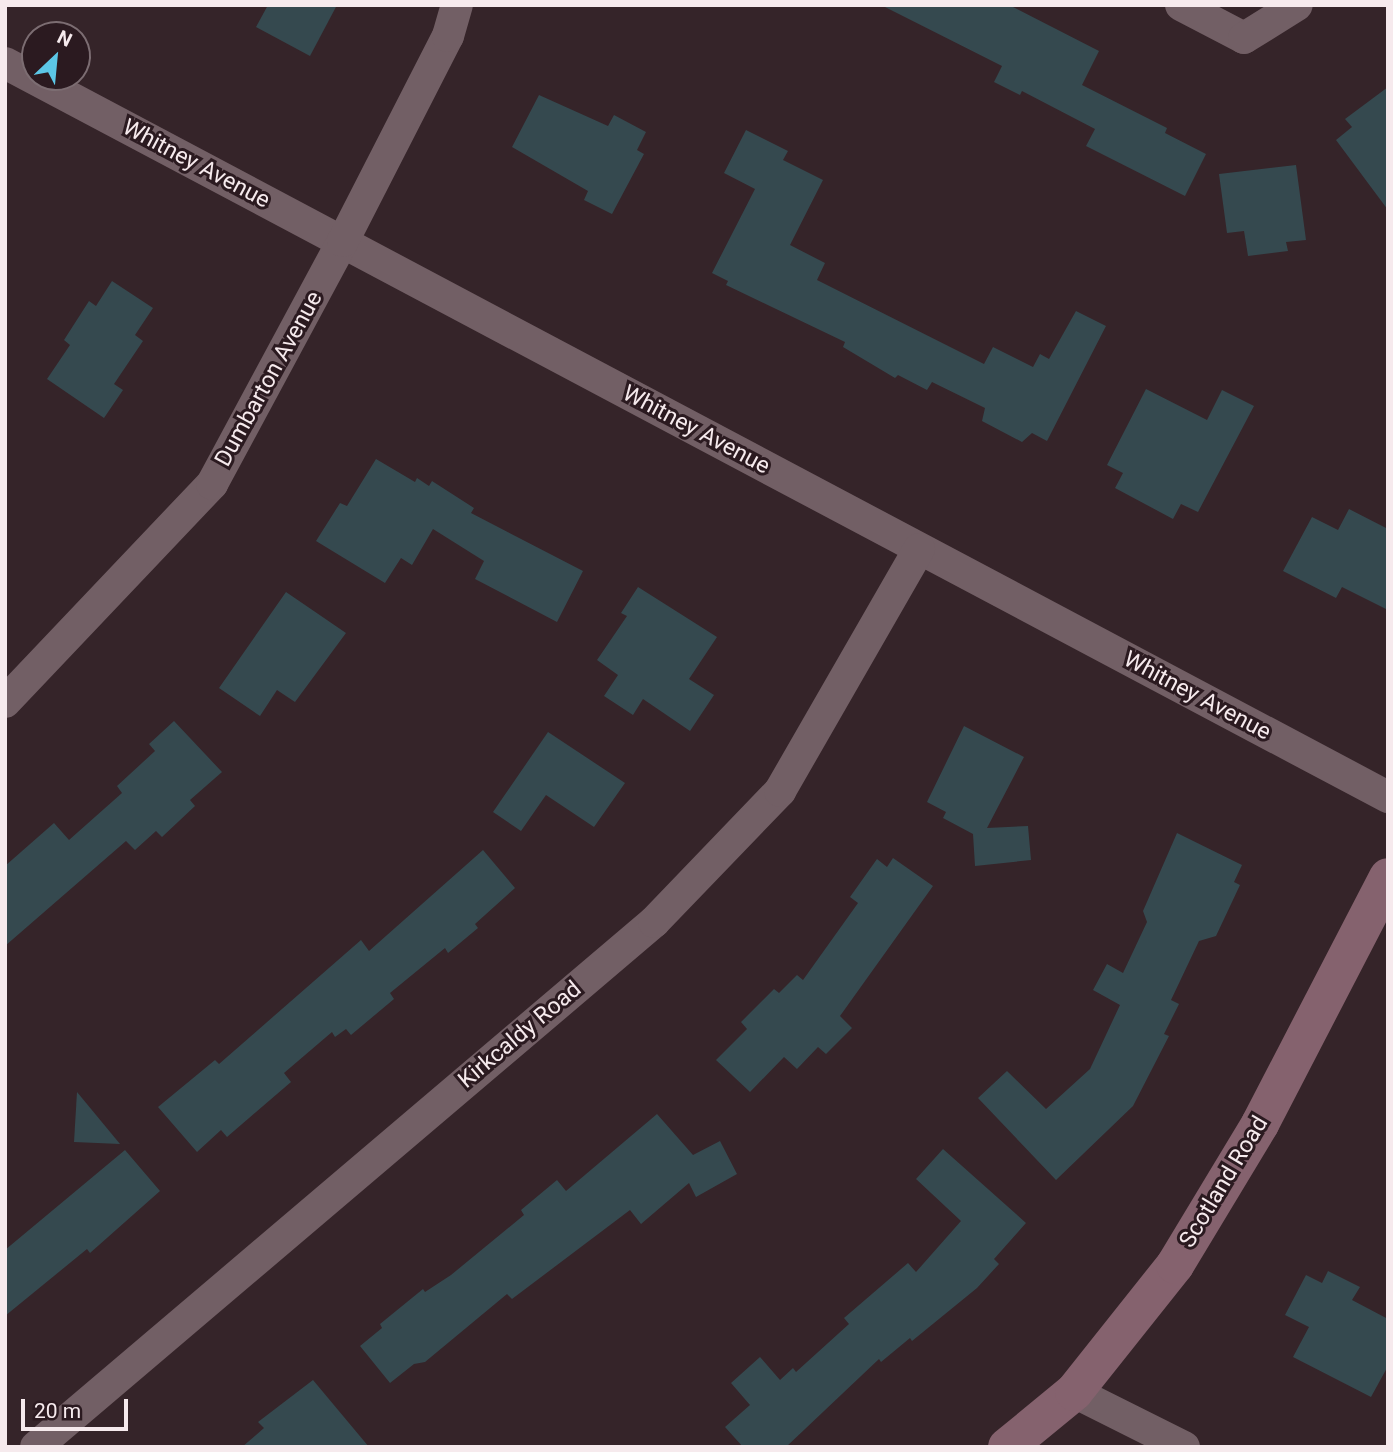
<!DOCTYPE html>
<html>
<head>
<meta charset="utf-8">
<style>
  body { margin:0 }
  #map { position:relative; width:1393px; height:1452px; overflow:hidden; background:#352429; font-family:Roboto,sans-serif }
  div>[style] { position:absolute }
  .building>* { inset:0; background:#35494f }
  .street>* { height:32px; margin:-16px; padding:0 16px; transform-origin:16px; border-radius:16px; background:#725f65 }
  .secondary>* { height:38px; margin:-19px; padding:0 19px; transform-origin:19px; border-radius:19px; background:#85626e }
  span { translate:-50% -50%; white-space:nowrap; text-align:center; line-height:1.15; -webkit-text-stroke:6px #2b1a20; paint-order:stroke }
  .street-label { font-size:23px; color:#f6eaed }
  .frame { position:absolute; inset:0; border:7px solid #f6eaed; pointer-events:none }
  .north { position:absolute; left:21px; top:21px; width:70px; height:70px; box-sizing:border-box; background:#2b1a20; border:2px solid #7c6d72; border-radius:50%; rotate:26deg; font-size:19px; font-weight:700; line-height:28px; text-align:center; color:#f6eaed }
  .north::after { content:''; display:block; margin:auto; width:24px; height:32px; background:#5cc7e7; clip-path:polygon(50% 0,100% 100%,50% 72%,0 100%) }
  .scale { position:absolute; left:21px; top:1399px; width:107px; height:32px; box-sizing:border-box; border:4px solid #f6eaed; border-top:0; padding-left:9px; font-size:21px; line-height:24px; white-space:nowrap; color:#f6eaed; -webkit-text-stroke:5px #2b1a20; paint-order:stroke }
</style>
</head>
<body>
<div id="map">
  <div class="building">
    <div style="clip-path:polygon(268px 5px,337px 5px,310px 56px,256px 27px)"></div>
    <div style="clip-path:polygon(881px 5px,1009px 5px,1099px 51px,1082px 85px,1167px 128px,1165px 133px,1206px 154px,1185px 196px,1086px 146px,1095px 129px,1022px 91px,1020px 95px,994px 82px,1002px 66px)"></div>
    <div style="clip-path:polygon(1388px 87px,1388px 210px,1336px 140px,1352px 127px,1345px 119px)"></div>
    <div style="clip-path:polygon(539px 95px,608px 126px,614px 115px,646px 132px,637px 150px,644px 154px,612px 214px,584px 200px,588px 191px,512px 147px)"></div>
    <div style="clip-path:polygon(746px 130px,788px 151px,783px 160px,823px 180px,790px 245px,825px 263px,817px 280px,984px 364px,993px 347px,1033px 367px,1040px 354px,1049px 359px,1076px 311px,1106px 326px,1047px 441px,1032px 433px,1022px 442px,982px 421px,985px 408px,932px 382px,927px 390px,898px 375px,895px 378px,843px 347px,845px 342px,726px 285px,728px 281px,712px 273px,755px 189px,724px 173px)"></div>
    <div style="clip-path:polygon(1296px 165px,1306px 240px,1286px 242px,1288px 251px,1248px 256px,1244px 231px,1227px 233px,1219px 174px)"></div>
    <div style="clip-path:polygon(112px 281px,153px 308px,135px 335px,143px 341px,114px 384px,123px 390px,104px 418px,47px 379px,70px 345px,64px 340px,89px 301px,96px 306px)"></div>
    <div style="clip-path:polygon(1146px 389px,1207px 420px,1222px 390px,1254px 406px,1198px 512px,1181px 504px,1173px 519px,1115px 488px,1123px 473px,1107px 465px)"></div>
    <div style="clip-path:polygon(376px 459px,415px 482px,417px 478px,429px 486px,432px 481px,474px 508px,471px 513px,583px 571px,557px 622px,475px 579px,484px 561px,433px 529px,412px 565px,401px 558px,385px 583px,316px 541px,340px 503px,347px 506px)"></div>
    <div style="clip-path:polygon(1349px 509px,1388px 529px,1388px 610px,1342px 587px,1336px 598px,1283px 571px,1312px 517px,1338px 530px)"></div>
    <div style="clip-path:polygon(638px 587px,717px 637px,689px 679px,714px 695px,690px 731px,643px 699px,633px 715px,604px 696px,618px 675px,597px 660px,627px 616px,621px 613px)"></div>
    <div style="clip-path:polygon(286px 592px,346px 633px,295px 702px,277px 690px,260px 716px,219px 688px)"></div>
    <div style="clip-path:polygon(174px 721px,222px 772px,190px 800px,195px 806px,162px 837px,156px 831px,135px 850px,126px 841px,5px 946px,5px 866px,54px 823px,69px 840px,122px 793px,117px 786px,155px 751px,149px 744px)"></div>
    <div style="clip-path:polygon(964px 726px,1024px 757px,987px 828px,1028px 826px,1031px 860px,975px 866px,973px 834px,943px 818px,946px 812px,927px 802px)"></div>
    <div style="clip-path:polygon(548px 732px,625px 783px,594px 827px,546px 795px,521px 831px,493px 812px)"></div>
    <div style="clip-path:polygon(1177px 833px,1242px 865px,1234px 882px,1240px 885px,1216px 936px,1199px 941px,1171px 1000px,1179px 1004px,1164px 1034px,1169px 1036px,1133px 1106px,1056px 1180px,978px 1098px,1007px 1071px,1046px 1109px,1090px 1069px,1120px 1005px,1093px 990px,1107px 964px,1123px 973px,1147px 922px,1143px 911px)"></div>
    <div style="clip-path:polygon(483px 850px,515px 888px,475px 924px,478px 928px,448px 953px,445px 948px,390px 993px,394px 999px,351px 1035px,346px 1029px,335px 1037px,332px 1032px,284px 1073px,291px 1082px,227px 1137px,221px 1130px,197px 1152px,158px 1107px,215px 1060px,219px 1064px,361px 940px,369px 951px)"></div>
    <div style="clip-path:polygon(893px 858px,933px 886px,840px 1016px,852px 1028px,826px 1054px,818px 1047px,797px 1069px,784px 1057px,750px 1092px,716px 1060px,747px 1029px,741px 1022px,774px 989px,779px 993px,797px 975px,803px 980px,858px 903px,850px 897px,877px 859px,887px 867px)"></div>
    <div style="clip-path:polygon(77px 1092px,120px 1144px,74px 1142px)"></div>
    <div style="clip-path:polygon(657px 1114px,693px 1155px,720px 1141px,737px 1174px,696px 1197px,689px 1183px,641px 1224px,630px 1210px,512px 1299px,507px 1294px,425px 1362px,414px 1364px,390px 1383px,360px 1346px,382px 1328px,380px 1324px,423px 1289px,425px 1292px,451px 1275px,524px 1215px,521px 1210px,557px 1180px,566px 1191px)"></div>
    <div style="clip-path:polygon(943px 1149px,1026px 1223px,994px 1259px,999px 1264px,977px 1288px,912px 1341px,910px 1338px,881px 1362px,879px 1359px,786px 1447px,743px 1447px,725px 1427px,750px 1405px,731px 1383px,760px 1357px,780px 1380px,793px 1368px,796px 1372px,849px 1324px,844px 1318px,908px 1263px,916px 1272px,961px 1221px,916px 1179px)"></div>
    <div style="clip-path:polygon(125px 1150px,160px 1191px,90px 1253px,87px 1249px,5px 1316px,5px 1250px)"></div>
    <div style="clip-path:polygon(1328px 1271px,1360px 1287px,1352px 1300px,1388px 1319px,1388px 1366px,1371px 1397px,1293px 1357px,1309px 1327px,1285px 1315px,1306px 1275px,1322px 1283px)"></div>
    <div style="clip-path:polygon(313px 1380px,369px 1447px,242px 1447px,264px 1428px,258px 1422px)"></div>
  </div>
  <div class="street">
    <div style="left:1181px;top:5px;width:71px;rotate:27.6deg"></div>
    <div style="left:1244px;top:38px;width:62px;rotate:-31.9deg"></div>
    <div style="left:5px;top:63px;width:1566px;rotate:27.96deg"></div>
    <div style="left:5px;top:702px;width:301px;rotate:-46.5deg"></div>
    <div style="left:212px;top:484px;width:276px;rotate:-61.7deg"></div>
    <div style="left:343px;top:241px;width:230px;rotate:-62.9deg"></div>
    <div style="left:448px;top:36px;width:32px;rotate:-74deg"></div>
    <div style="left:1074px;top:1392px;width:123px;rotate:26.6deg"></div>
    <div style="left:36px;top:1447px;width:811px;rotate:-40.35deg"></div>
    <div style="left:654px;top:922px;width:182px;rotate:-46.1deg"></div>
    <div style="left:780px;top:791px;width:279px;rotate:-60.1deg"></div>
  </div>
  <div class="secondary">
    <div style="left:1007px;top:1447px;width:87px;rotate:-39.4deg"></div>
    <div style="left:1074px;top:1392px;width:162px;rotate:-51.5deg"></div>
    <div style="left:1175px;top:1265px;width:165px;rotate:-58.9deg"></div>
    <div style="left:1260px;top:1124px;width:278px;rotate:-62.6deg"></div>
  </div>
  <div class="street-label">
    <span style="left:196px;top:164px;rotate:28deg">Whitney Avenue</span>
    <span style="left:269px;top:379px;rotate:-61deg">Dumbarton Avenue</span>
    <span style="left:696px;top:430px;rotate:28deg">Whitney Avenue</span>
    <span style="left:1197px;top:696px;rotate:28deg">Whitney Avenue</span>
    <span style="left:520px;top:1035px;rotate:-40deg">Kirkcaldy Road</span>
    <span style="left:1224px;top:1182px;rotate:-59deg">Scotland Road</span>
  </div>
  <div class="frame"></div>
  <div class="north">N</div>
  <div class="scale">20 m</div>
</div>
</body>
</html>
